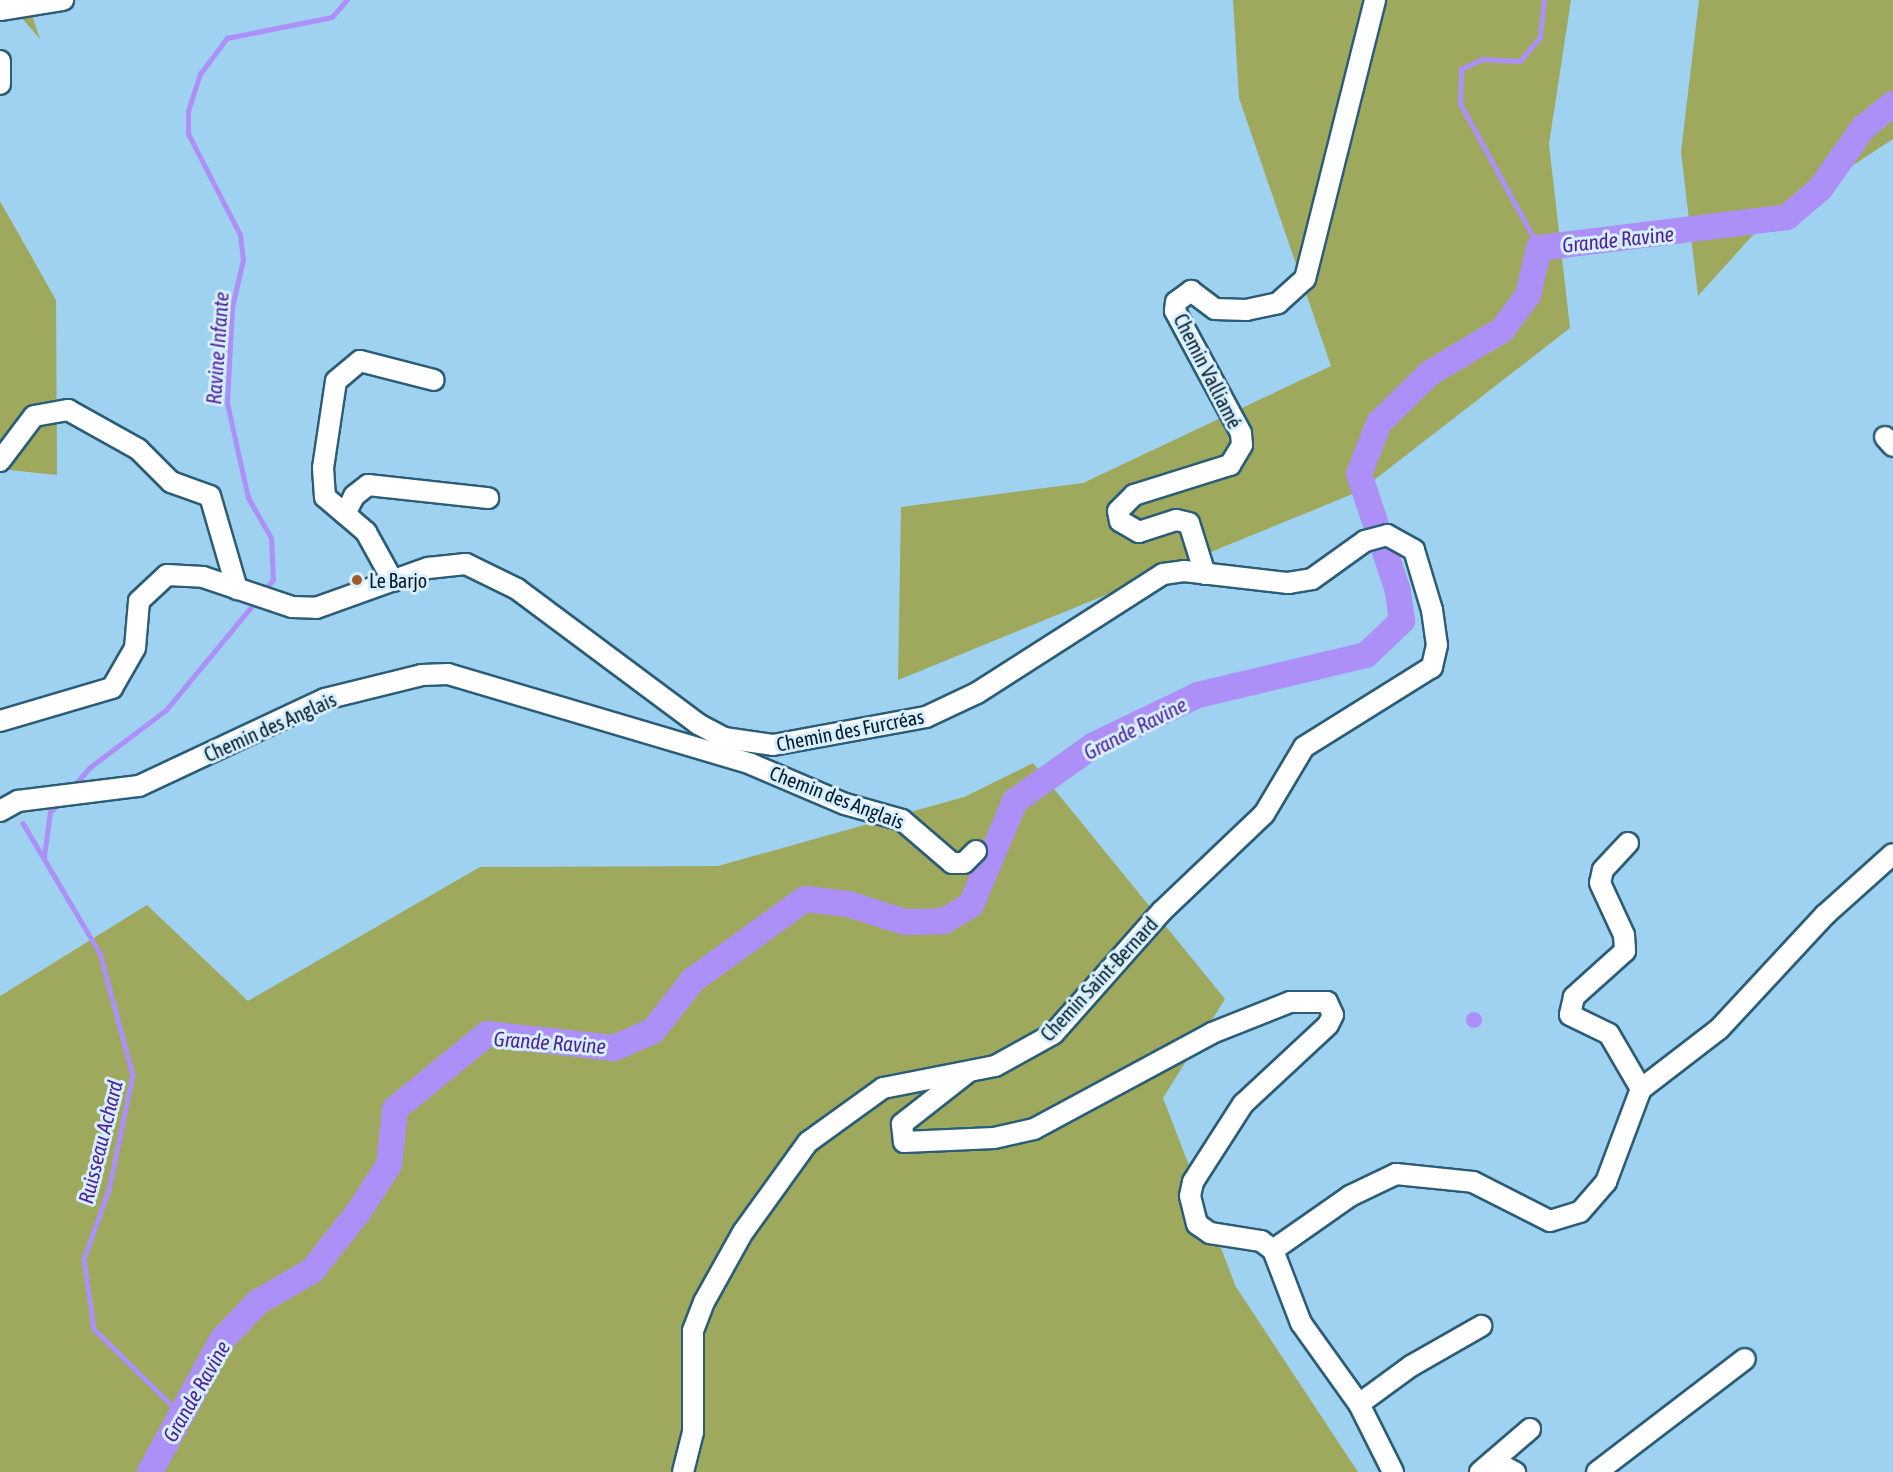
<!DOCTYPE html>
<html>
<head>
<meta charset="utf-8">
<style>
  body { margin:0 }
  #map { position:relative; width:1893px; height:1472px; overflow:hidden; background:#9fd2f0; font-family:"Asap Condensed",sans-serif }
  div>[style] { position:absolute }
  .green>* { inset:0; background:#9fa95e }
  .water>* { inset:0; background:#ac90f7 }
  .round { border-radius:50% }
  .stream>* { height:4.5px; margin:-2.25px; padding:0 2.25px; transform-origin:2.25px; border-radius:2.25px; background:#ac90f7 }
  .river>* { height:26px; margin:-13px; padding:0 13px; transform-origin:13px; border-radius:13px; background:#ac90f7 }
  .roads { filter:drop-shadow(2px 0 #2c5d77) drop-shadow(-2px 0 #2c5d77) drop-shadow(0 2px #2c5d77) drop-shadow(0 -2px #2c5d77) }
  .minor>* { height:20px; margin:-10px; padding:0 10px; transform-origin:10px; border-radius:10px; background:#fff }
  .dots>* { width:16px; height:16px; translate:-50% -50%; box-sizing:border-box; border:3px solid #d5effe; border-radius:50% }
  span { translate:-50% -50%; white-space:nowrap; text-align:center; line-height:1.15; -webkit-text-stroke:6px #d5effe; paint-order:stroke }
  .street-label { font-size:20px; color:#071b26 }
  .poi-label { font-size:20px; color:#071b26 }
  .left { translate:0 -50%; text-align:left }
  .water-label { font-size:21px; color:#52229a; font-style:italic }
</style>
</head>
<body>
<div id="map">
  <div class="green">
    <div style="clip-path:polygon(6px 0,27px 0,40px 39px)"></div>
    <div style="clip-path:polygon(1233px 0,1571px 0,1549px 144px,1570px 328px,1360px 491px,898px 680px,901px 507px,1083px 483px,1331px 366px,1239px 98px)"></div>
    <div style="clip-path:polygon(1699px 0,1893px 0,1893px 139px,1762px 225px,1698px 296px,1681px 152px)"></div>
    <div style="clip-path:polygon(0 201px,56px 300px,57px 475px,0 469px)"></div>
    <div style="clip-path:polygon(1033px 763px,1225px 999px,1163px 1098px,1236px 1287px,1358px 1472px,0 1472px,0 996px,147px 905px,248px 1001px,480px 867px,718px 866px,964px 797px)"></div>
  </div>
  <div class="water">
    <div class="round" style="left:1466px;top:1012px;width:16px;height:16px"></div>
  </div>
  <div class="stream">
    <div style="left:1539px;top:248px;width:164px;rotate:-118.7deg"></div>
    <div style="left:1460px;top:104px;width:35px;rotate:-88deg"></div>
    <div style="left:1461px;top:69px;width:23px;rotate:-25deg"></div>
    <div style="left:1482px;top:59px;width:38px;rotate:3deg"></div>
    <div style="left:1520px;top:61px;width:31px;rotate:-50deg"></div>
    <div style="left:1540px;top:37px;width:37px;rotate:-84deg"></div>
    <div style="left:264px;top:591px;width:14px;rotate:-51deg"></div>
    <div style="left:273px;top:580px;width:42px;rotate:-92.7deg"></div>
    <div style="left:271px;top:538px;width:46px;rotate:-119.9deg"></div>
    <div style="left:248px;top:498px;width:97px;rotate:-102.5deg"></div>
    <div style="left:227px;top:403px;width:96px;rotate:-87deg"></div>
    <div style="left:232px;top:307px;width:48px;rotate:-76.8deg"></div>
    <div style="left:243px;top:260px;width:25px;rotate:-97deg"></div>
    <div style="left:240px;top:235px;width:114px;rotate:-117.2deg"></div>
    <div style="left:188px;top:134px;width:23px;rotate:-90deg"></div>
    <div style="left:188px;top:111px;width:39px;rotate:-72deg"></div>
    <div style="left:200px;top:74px;width:45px;rotate:-53.1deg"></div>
    <div style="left:227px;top:38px;width:107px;rotate:-11.3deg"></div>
    <div style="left:332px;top:17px;width:23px;rotate:-49deg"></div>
    <div style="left:71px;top:789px;width:28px;rotate:-49deg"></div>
    <div style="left:89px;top:768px;width:96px;rotate:-37deg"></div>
    <div style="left:166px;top:710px;width:143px;rotate:-50.4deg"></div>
    <div style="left:23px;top:823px;width:151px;rotate:59.4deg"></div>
    <div style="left:100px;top:953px;width:126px;rotate:74.9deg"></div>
    <div style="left:133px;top:1075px;width:117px;rotate:101.8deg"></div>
    <div style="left:109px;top:1190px;width:73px;rotate:109.9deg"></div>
    <div style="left:84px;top:1259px;width:71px;rotate:81.9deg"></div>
    <div style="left:94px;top:1329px;width:126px;rotate:44.4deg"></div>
    <div style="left:44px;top:857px;width:45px;rotate:-82.4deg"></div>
    <div style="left:50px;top:812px;width:14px;rotate:-45deg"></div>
  </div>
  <div class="river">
    <div style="left:150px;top:1472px;width:150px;rotate:-61.4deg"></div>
    <div style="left:222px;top:1340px;width:52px;rotate:-46.5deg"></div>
    <div style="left:258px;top:1302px;width:62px;rotate:-29.9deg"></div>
    <div style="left:312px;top:1271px;width:76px;rotate:-51.9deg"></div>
    <div style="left:359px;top:1211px;width:55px;rotate:-56.9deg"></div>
    <div style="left:389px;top:1165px;width:56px;rotate:-83.9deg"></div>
    <div style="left:395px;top:1109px;width:119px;rotate:-39.2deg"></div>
    <div style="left:487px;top:1034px;width:128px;rotate:6.3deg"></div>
    <div style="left:614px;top:1048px;width:43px;rotate:-23.6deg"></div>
    <div style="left:653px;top:1031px;width:65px;rotate:-51.9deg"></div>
    <div style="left:693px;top:980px;width:138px;rotate:-35.9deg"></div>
    <div style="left:805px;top:899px;width:43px;rotate:6.6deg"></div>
    <div style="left:848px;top:904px;width:60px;rotate:17.5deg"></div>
    <div style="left:905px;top:922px;width:39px;rotate:-1deg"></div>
    <div style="left:944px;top:921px;width:31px;rotate:-31deg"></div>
    <div style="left:971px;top:905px;width:113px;rotate:-67.1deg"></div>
    <div style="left:1015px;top:801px;width:97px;rotate:-35.3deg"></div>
    <div style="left:1094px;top:745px;width:115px;rotate:-25.7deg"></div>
    <div style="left:1198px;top:695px;width:173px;rotate:-13.4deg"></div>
    <div style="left:1366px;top:655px;width:50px;rotate:-43.4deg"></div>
    <div style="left:1402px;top:621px;width:30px;rotate:-98deg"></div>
    <div style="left:1398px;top:591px;width:123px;rotate:-108.4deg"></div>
    <div style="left:1359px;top:474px;width:55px;rotate:-68.6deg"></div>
    <div style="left:1379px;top:423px;width:71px;rotate:-44.4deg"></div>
    <div style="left:1430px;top:373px;width:84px;rotate:-30.8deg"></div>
    <div style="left:1502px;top:330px;width:44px;rotate:-53.4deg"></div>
    <div style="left:1528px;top:295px;width:48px;rotate:-76.8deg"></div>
    <div style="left:1539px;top:248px;width:250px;rotate:-7.1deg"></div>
    <div style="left:1787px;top:217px;width:43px;rotate:-40.3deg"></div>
    <div style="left:1820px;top:189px;width:75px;rotate:-54.8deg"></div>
    <div style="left:1863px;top:128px;width:38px;rotate:-39deg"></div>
  </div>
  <div class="roads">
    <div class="minor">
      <div style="left:0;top:10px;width:64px;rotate:-9deg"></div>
      <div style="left:0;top:61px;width:23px;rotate:90deg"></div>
      <div style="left:1885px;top:437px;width:12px;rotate:48deg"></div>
      <div style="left:0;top:461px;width:56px;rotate:-52.9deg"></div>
      <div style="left:34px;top:416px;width:35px;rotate:-10deg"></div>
      <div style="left:68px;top:410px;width:80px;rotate:29.1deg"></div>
      <div style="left:138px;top:449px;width:47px;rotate:45deg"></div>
      <div style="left:171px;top:482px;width:41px;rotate:19.7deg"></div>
      <div style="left:210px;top:496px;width:97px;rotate:73.8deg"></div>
      <div style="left:345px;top:514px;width:20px;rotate:-63deg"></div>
      <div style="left:354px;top:496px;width:18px;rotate:-38deg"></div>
      <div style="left:368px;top:485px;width:121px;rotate:6.2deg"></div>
      <div style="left:1205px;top:574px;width:53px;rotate:-107.4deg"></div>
      <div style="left:1189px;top:523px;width:13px;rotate:-167deg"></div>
      <div style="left:1176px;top:520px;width:39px;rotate:162deg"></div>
      <div style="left:1139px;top:532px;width:22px;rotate:-150deg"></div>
      <div style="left:1120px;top:521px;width:10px;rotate:-101deg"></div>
      <div style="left:1118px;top:511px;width:23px;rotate:-45deg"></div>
      <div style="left:1134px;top:495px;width:101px;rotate:-17.4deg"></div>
      <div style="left:1230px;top:465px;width:23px;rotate:-59deg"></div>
      <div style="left:1242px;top:445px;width:12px;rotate:-95deg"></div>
      <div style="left:1241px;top:433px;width:139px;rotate:-118.4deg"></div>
      <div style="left:1175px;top:311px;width:9px;rotate:-84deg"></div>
      <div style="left:1176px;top:302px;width:19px;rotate:-36deg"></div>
      <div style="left:1191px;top:291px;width:30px;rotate:37deg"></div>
      <div style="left:1215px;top:309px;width:31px;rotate:2deg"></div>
      <div style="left:1246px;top:310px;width:33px;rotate:-12deg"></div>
      <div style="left:1278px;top:303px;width:36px;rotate:-42deg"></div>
      <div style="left:1305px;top:279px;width:288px;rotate:-75.9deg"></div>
      <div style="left:393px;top:581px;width:56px;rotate:-118.9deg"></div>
      <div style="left:366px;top:532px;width:54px;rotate:-139.5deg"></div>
      <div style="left:325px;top:497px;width:29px;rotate:-94deg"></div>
      <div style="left:323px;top:468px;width:88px;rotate:-81.5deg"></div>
      <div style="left:336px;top:381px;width:31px;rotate:-40deg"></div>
      <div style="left:360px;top:361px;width:76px;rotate:14.4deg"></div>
      <div style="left:0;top:721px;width:117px;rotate:-16.4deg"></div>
      <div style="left:112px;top:688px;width:46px;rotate:-60.1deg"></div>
      <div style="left:135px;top:648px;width:47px;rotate:-85.1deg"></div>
      <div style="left:139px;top:601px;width:38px;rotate:-43deg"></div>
      <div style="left:167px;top:575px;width:36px;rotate:3deg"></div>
      <div style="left:203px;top:577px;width:94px;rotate:18.6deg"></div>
      <div style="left:292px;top:607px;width:24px;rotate:2deg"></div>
      <div style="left:316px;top:608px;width:119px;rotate:-19.7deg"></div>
      <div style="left:428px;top:568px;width:38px;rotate:-6deg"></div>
      <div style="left:466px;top:564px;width:57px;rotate:26.1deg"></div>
      <div style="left:517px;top:589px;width:226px;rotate:36.7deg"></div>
      <div style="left:698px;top:724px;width:30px;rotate:28deg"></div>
      <div style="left:724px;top:738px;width:49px;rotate:8.1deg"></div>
      <div style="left:773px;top:745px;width:156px;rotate:-10.4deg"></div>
      <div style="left:926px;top:717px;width:56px;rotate:-25.2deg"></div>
      <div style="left:977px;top:693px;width:221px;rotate:-32.6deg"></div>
      <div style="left:1163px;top:574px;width:21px;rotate:-8deg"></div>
      <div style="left:1184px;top:571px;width:105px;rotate:6.6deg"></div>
      <div style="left:1288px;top:583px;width:24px;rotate:-9deg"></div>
      <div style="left:1312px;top:579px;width:65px;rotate:-35.6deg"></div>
      <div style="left:1365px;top:541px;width:23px;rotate:-15deg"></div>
      <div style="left:1387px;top:535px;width:31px;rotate:29deg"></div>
      <div style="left:1414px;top:550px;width:63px;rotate:73.3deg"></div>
      <div style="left:1432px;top:610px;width:35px;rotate:82deg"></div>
      <div style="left:1437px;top:645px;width:23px;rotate:103deg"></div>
      <div style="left:1432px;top:667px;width:151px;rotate:148deg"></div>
      <div style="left:1304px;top:747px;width:78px;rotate:120.8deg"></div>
      <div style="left:1264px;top:814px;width:141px;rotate:136.4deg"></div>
      <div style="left:1162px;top:911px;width:164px;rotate:131.5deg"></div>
      <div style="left:1053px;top:1034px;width:66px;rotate:151.1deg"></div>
      <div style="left:995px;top:1066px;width:114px;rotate:168.9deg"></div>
      <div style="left:883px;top:1088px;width:92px;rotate:144.2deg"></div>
      <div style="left:808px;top:1142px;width:111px;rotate:125.8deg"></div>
      <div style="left:743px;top:1232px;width:80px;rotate:119.1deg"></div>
      <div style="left:704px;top:1302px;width:31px;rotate:111deg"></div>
      <div style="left:693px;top:1331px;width:101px;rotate:90deg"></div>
      <div style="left:693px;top:1432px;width:41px;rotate:104deg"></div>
      <div style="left:0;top:811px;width:21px;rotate:-29deg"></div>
      <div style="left:18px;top:801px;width:122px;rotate:-7.1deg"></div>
      <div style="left:139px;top:786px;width:205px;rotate:-25.1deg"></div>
      <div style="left:325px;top:699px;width:100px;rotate:-13.9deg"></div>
      <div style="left:422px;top:675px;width:26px;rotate:-2deg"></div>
      <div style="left:448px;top:674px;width:316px;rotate:16.5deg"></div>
      <div style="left:751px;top:764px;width:102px;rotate:23.1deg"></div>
      <div style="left:845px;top:804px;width:59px;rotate:15.7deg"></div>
      <div style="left:902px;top:820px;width:66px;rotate:40.7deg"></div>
      <div style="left:952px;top:863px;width:12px"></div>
      <div style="left:964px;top:863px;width:17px;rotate:-45deg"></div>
      <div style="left:1628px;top:843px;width:37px;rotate:133deg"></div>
      <div style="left:1603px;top:870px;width:13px;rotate:103deg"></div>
      <div style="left:1600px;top:883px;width:57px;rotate:65.2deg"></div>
      <div style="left:1624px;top:935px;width:16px;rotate:86deg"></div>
      <div style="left:1625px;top:951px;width:69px;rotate:138deg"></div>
      <div style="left:1574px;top:997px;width:18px;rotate:103deg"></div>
      <div style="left:1570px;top:1015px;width:43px;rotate:26deg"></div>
      <div style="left:1609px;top:1034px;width:64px;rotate:59.8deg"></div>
      <div style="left:967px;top:1073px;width:83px;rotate:141.9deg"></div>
      <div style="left:902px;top:1124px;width:18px;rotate:84deg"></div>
      <div style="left:904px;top:1142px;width:90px;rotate:-2.5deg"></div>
      <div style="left:994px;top:1138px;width:41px;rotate:-12.7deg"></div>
      <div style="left:1034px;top:1129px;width:202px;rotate:-28.3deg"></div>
      <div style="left:1212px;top:1033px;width:84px;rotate:-21.7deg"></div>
      <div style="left:1290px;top:1002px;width:37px"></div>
      <div style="left:1327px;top:1002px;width:14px;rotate:65deg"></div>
      <div style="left:1333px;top:1015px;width:11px;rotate:117deg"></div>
      <div style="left:1328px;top:1025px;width:116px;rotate:137.1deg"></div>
      <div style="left:1243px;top:1104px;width:93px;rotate:122.7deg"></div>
      <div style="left:1193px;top:1182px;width:14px;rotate:102deg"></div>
      <div style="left:1190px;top:1196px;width:29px;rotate:76deg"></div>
      <div style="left:1197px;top:1224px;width:16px;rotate:35deg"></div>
      <div style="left:1210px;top:1233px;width:52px;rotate:8.9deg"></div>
      <div style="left:1261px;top:1241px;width:15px;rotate:37deg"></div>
      <div style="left:1273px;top:1250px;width:78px;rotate:69deg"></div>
      <div style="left:1301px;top:1323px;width:100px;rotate:54.4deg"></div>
      <div style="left:1359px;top:1404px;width:76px;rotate:63.4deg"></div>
      <div style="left:1273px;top:1250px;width:94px;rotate:-35deg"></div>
      <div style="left:1350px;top:1196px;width:51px;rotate:-25.6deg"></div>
      <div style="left:1396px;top:1174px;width:77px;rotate:5.9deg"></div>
      <div style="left:1473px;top:1182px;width:86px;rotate:26.9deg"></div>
      <div style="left:1550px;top:1221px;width:31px;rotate:-17deg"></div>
      <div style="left:1580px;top:1212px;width:40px;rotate:-49deg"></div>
      <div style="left:1606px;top:1182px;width:99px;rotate:-69.4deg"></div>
      <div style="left:1641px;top:1089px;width:98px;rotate:-37.6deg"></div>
      <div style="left:1719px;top:1029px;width:156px;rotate:-47.1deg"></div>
      <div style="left:1825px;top:915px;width:91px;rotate:-41.9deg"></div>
      <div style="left:1359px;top:1404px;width:64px;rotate:-36.2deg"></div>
      <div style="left:1411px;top:1366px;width:81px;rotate:-29.7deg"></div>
      <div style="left:1493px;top:1461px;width:25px;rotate:27deg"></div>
      <div style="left:1480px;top:1472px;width:66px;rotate:-40.7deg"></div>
      <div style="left:1597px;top:1472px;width:186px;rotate:-37.4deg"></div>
    </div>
  </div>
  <div class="dots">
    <div style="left:357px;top:580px;background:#9e5c2a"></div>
  </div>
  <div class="street-label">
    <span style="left:1208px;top:371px;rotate:63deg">Chemin Valliamé</span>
    <span style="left:270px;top:727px;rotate:-24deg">Chemin des Anglais</span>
    <span style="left:850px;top:730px;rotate:-11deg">Chemin des Furcréas</span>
    <span style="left:837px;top:797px;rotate:21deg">Chemin des Anglais</span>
    <span style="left:1099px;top:979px;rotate:-47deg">Chemin Saint-Bernard</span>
  </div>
  <div class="poi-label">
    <span class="left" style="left:369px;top:580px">Le Barjo</span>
  </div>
  <div class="water-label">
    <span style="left:1618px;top:239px;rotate:-6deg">Grande Ravine</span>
    <span style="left:217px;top:348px;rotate:-86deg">Ravine Infante</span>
    <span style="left:1135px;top:728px;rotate:-27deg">Grande Ravine</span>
    <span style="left:550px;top:1042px;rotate:4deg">Grande Ravine</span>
    <span style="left:100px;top:1142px;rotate:-76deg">Ruisseau Achard</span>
    <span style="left:196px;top:1391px;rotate:-60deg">Grande Ravine</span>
  </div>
</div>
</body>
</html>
